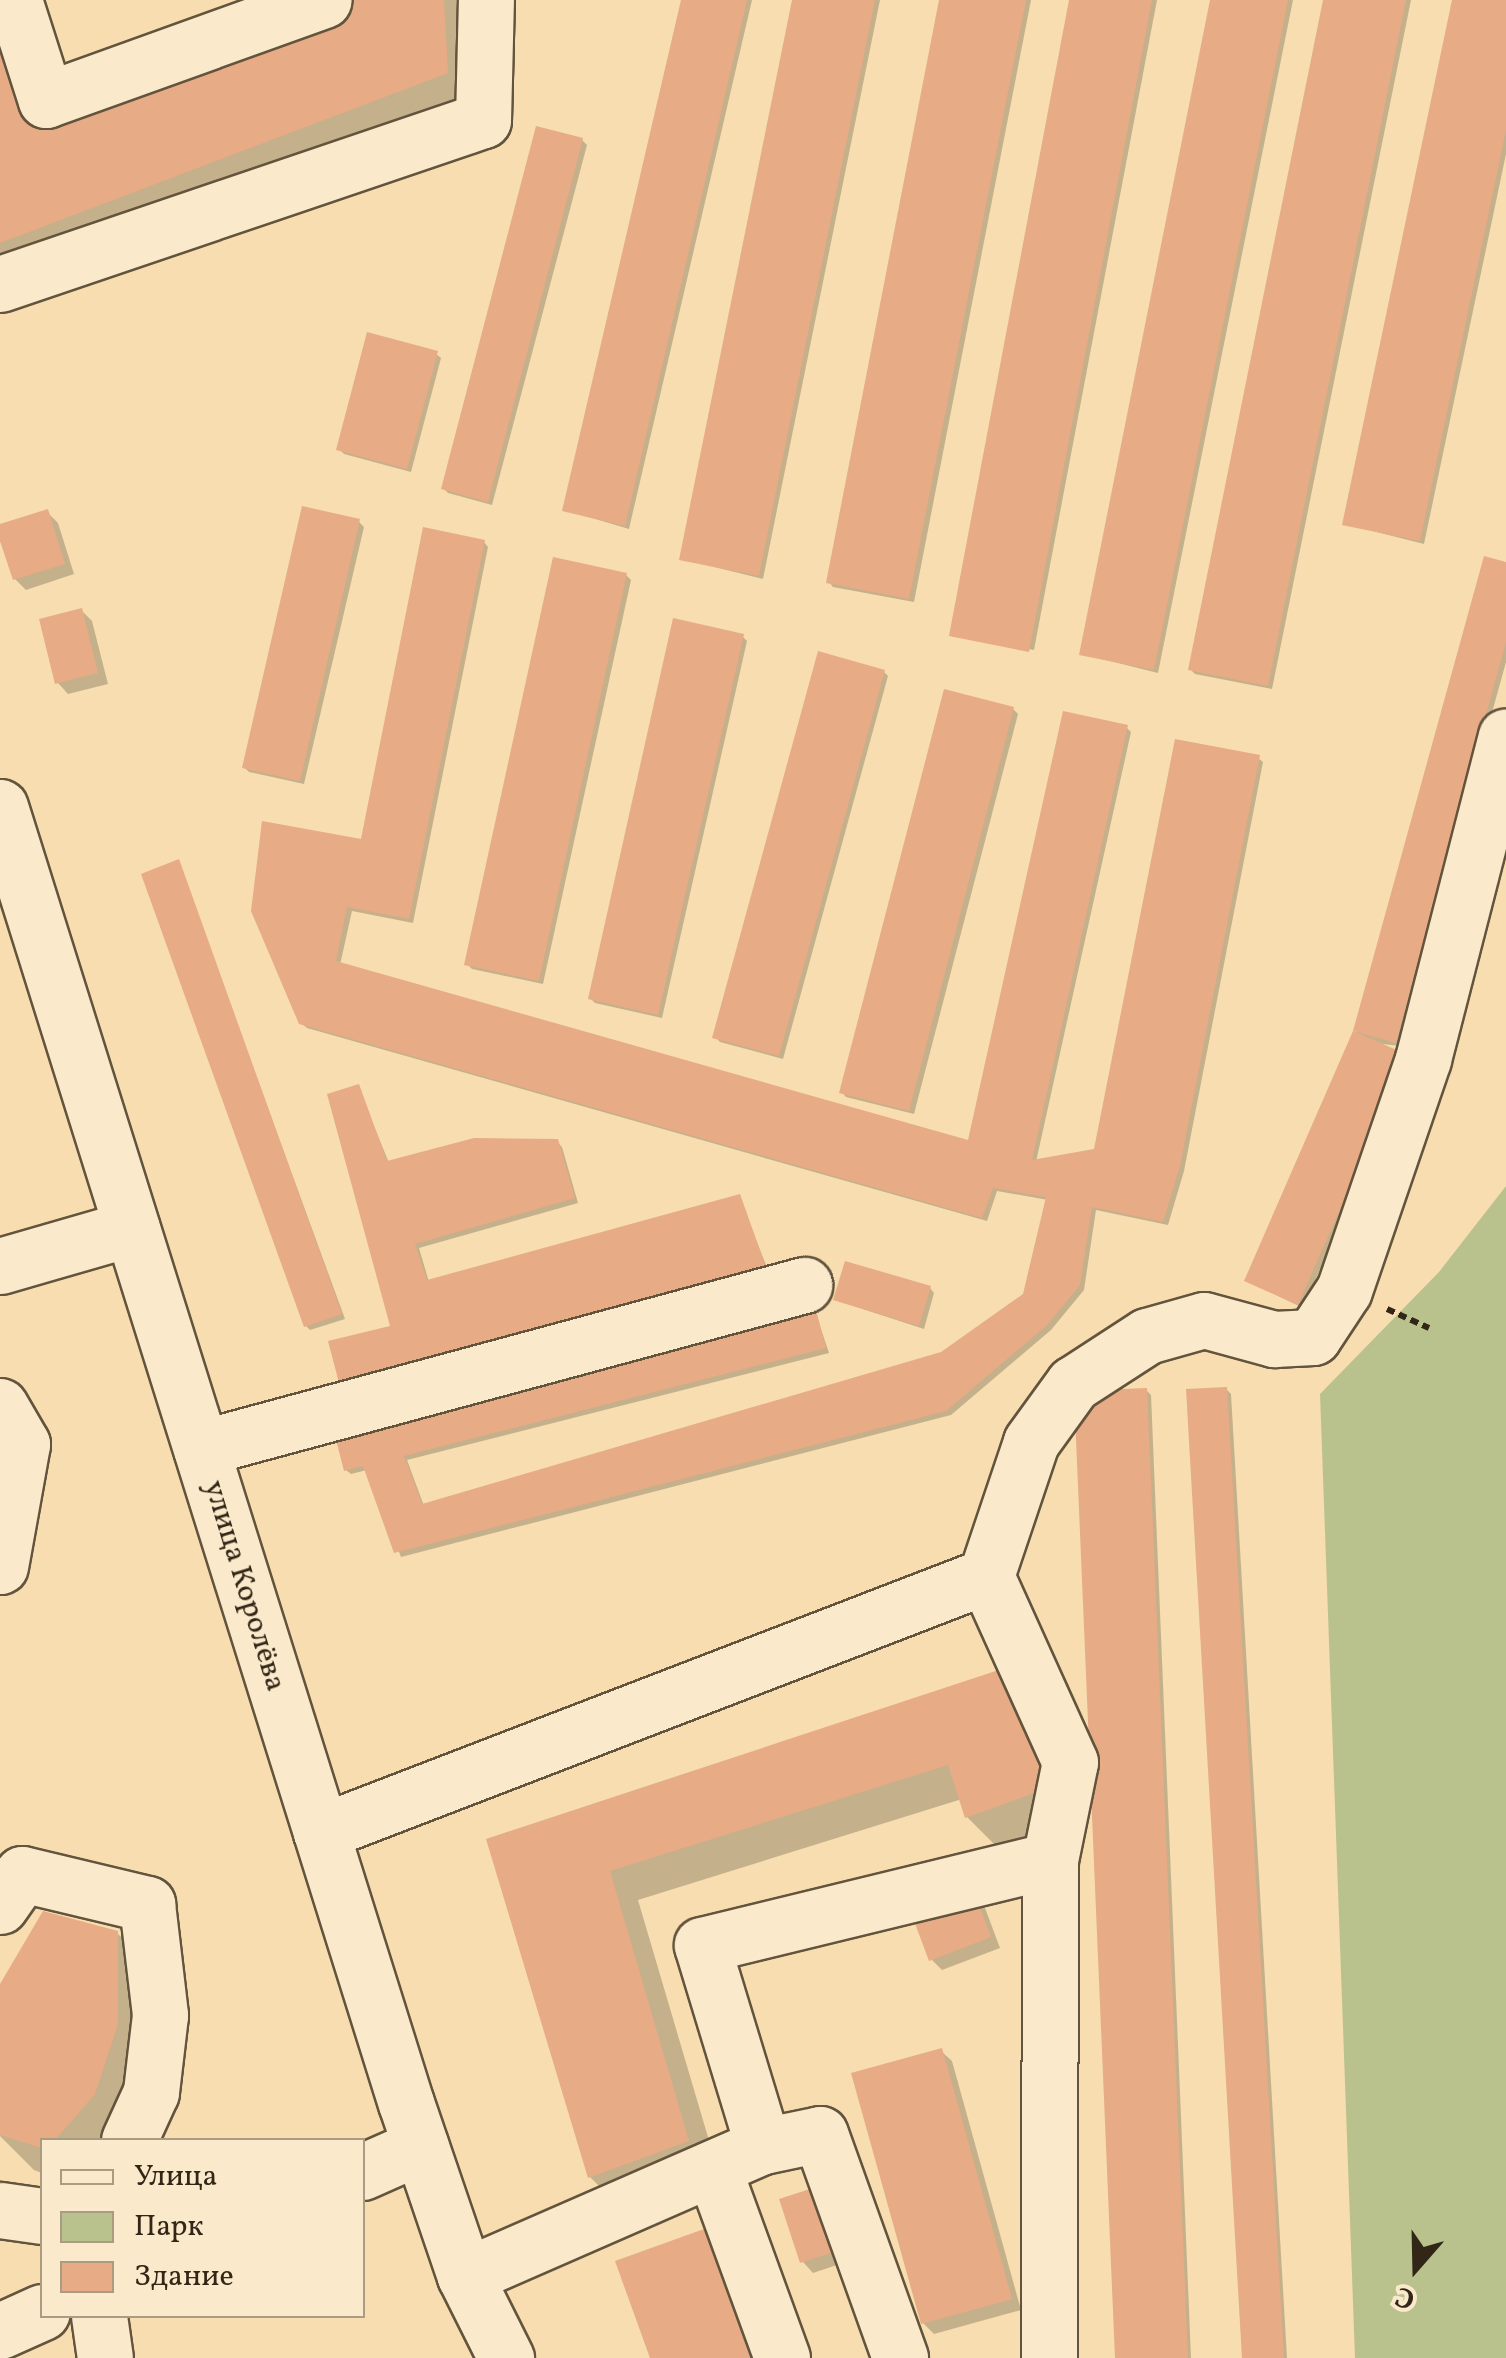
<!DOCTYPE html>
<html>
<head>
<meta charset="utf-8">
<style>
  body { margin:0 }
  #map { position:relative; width:1506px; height:2358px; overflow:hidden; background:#f7ddaf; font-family:Vollkorn,serif }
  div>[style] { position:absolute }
  .green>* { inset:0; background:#b9c28d }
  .shadow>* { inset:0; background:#0003 }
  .building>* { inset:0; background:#e7ab85 }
  .path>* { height:6px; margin-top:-3px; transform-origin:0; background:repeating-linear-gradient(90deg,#322617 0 8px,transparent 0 13px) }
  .roads { filter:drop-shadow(2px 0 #63543d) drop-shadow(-2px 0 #63543d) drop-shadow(0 2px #63543d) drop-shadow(0 -2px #63543d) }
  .minor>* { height:55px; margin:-27.5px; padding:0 27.5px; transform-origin:27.5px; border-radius:27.5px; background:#fae9cb }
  span { translate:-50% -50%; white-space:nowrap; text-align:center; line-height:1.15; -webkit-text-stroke:9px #fae9cb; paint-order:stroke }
  .street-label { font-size:30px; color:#322617 }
  .legend { position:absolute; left:40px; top:2138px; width:325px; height:180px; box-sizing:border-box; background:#fae9cb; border:2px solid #aa9b83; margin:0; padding:12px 18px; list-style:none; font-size:30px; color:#322617 }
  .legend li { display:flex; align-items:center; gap:20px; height:50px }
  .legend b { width:50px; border:2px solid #aa9b83 }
  .north { position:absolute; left:1366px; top:2218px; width:100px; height:100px; -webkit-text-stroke:8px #fae9cb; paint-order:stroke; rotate:200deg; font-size:28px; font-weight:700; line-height:40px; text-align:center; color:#322617 }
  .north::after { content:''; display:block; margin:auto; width:35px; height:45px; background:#322617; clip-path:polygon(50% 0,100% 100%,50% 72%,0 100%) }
</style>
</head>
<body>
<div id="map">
  <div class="green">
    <div style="clip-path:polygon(1506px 1186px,1506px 2358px,1355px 2358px,1320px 1394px,1439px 1272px)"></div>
  </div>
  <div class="shadow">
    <div style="clip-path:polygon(0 0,54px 119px,346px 0,471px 0,477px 103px,0 283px)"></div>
    <div style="clip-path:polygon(684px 0,752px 0,629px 529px,565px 510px)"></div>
    <div style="clip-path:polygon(795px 0,880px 0,763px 579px,682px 559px)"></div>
    <div style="clip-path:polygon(942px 0,1031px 0,914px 602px,833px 587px,829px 582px)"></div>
    <div style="clip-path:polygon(1071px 0,1157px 0,1034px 650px,951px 635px)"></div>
    <div style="clip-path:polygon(1213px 0,1293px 0,1158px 673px,1082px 654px)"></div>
    <div style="clip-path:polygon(1325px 0,1411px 0,1272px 689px,1195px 674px,1190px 669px)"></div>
    <div style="clip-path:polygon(1455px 0,1506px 0,1506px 154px,1424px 544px,1345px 524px)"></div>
    <div style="clip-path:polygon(582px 140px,587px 145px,492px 505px,448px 493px,444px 489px)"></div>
    <div style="clip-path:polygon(436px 354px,441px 358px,411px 472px,344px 454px,339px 449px)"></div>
    <div style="clip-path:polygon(47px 512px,58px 523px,74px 574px,26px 590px,15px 579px,0 527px)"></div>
    <div style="clip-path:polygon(359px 522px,364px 527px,304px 784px,249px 772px,244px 767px)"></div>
    <div style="clip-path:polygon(484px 542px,488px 547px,413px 923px,352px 911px,340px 965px,970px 1143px,1126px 727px,1131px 732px,1036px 1162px,1096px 1151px,1258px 758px,1263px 762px,1184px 1171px,1168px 1225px,1096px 1210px,1084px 1290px,1051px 1330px,951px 1415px,401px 1557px,367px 1470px,351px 1474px,346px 1470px,814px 1308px,829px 1353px,407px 1460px,424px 1506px,942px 1355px,1025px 1295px,1048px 1200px,997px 1191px,987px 1221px,307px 1028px,301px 1023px,363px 842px)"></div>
    <div style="clip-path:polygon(1486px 559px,1506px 565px,1506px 662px,1400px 1046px,1374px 1043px,1411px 1061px,1303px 1308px,1247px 1281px,1356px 1032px)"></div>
    <div style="clip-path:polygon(626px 575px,631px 580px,543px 984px,472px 969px,467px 964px)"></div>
    <div style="clip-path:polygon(81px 610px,92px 621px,108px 684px,68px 694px,58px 683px)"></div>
    <div style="clip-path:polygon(742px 636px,747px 641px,662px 1018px,595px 1003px,590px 998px)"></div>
    <div style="clip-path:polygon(884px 672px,888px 676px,783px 1059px,720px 1042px,715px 1037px)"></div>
    <div style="clip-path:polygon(1013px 709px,1018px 714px,914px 1114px,846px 1097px,842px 1092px)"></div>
    <div style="clip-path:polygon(178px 862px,345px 1319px,310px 1330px,306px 1326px)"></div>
    <div style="clip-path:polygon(358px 1087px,389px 1163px,557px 1142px,562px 1147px,578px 1203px,419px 1248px,429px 1282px,739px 1197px,770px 1275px,393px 1328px)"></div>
    <div style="clip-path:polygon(930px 1288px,934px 1293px,924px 1329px,835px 1300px)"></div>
    <div style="clip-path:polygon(1226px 1389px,1231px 1394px,1287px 2358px,1244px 2358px)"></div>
    <div style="clip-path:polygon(1146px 1390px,1151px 1395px,1191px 2358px,1117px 2358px)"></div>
    <div style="clip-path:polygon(1014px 1668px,1079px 1817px,997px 1847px,967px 1817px,962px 1799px,638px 1900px,718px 2171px,620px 2207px,590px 2177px,489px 1841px)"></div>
    <div style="clip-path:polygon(974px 1898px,985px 1908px,1000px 1948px,942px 1970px,931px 1959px)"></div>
    <div style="clip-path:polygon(117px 1933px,155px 1971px,125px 2140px,42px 2140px,42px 2173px,34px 2170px,0 2136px,0 1997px)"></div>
    <div style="clip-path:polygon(941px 2051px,952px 2061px,1021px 2310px,934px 2334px,923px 2323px)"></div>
    <div style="clip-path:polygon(812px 2191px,843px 2263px,813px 2273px,803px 2262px)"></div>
    <div style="clip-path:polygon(703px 2232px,733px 2262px,768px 2358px,653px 2358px)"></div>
  </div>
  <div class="building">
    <div style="clip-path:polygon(343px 0,444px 0,448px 73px,0 243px,0 12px,36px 122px)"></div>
    <div style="clip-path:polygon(681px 0,747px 0,625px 526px,562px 511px)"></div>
    <div style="clip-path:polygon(792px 0,875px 0,759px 576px,679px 560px)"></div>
    <div style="clip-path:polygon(939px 0,1026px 0,909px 599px,826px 583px)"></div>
    <div style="clip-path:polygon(1069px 0,1152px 0,1029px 652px,949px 636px)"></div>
    <div style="clip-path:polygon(1210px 0,1288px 0,1154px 670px,1079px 655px)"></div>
    <div style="clip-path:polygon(1323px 0,1406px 0,1268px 686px,1188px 670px)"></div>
    <div style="clip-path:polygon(1452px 0,1506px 0,1506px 130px,1420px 541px,1342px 525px)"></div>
    <div style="clip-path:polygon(536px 126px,583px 138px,488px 502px,441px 489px)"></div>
    <div style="clip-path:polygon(367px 332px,438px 351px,407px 469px,336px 450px)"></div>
    <div style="clip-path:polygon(302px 506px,360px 519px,300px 781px,242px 768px)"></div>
    <div style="clip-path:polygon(48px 509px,65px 564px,13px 580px,0 541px,0 524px)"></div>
    <div style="clip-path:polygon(423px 527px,485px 540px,409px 919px,347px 907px,336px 961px,968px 1140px,1063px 711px,1128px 725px,1032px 1160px,1094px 1149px,1175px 739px,1260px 755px,1180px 1166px,1163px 1222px,1092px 1207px,1080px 1285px,1046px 1326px,946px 1411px,394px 1553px,363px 1466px,344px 1471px,333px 1428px,815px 1306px,826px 1348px,404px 1456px,422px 1504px,941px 1352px,1023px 1294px,1046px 1197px,993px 1188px,982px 1218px,299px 1024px,251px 911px,262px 821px,361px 839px)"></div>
    <div style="clip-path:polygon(1484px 556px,1506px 562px,1506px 642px,1396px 1043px,1353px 1031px,1408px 1055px,1298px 1305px,1244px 1281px,1353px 1031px)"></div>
    <div style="clip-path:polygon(553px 557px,627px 573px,539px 981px,464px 965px)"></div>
    <div style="clip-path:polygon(82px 608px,98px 673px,55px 684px,39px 619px)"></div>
    <div style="clip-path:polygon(673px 618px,744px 634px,658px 1015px,588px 999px)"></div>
    <div style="clip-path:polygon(818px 651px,885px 670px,779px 1056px,712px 1038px)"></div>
    <div style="clip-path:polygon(944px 689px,1014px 707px,909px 1111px,839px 1093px)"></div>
    <div style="clip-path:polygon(179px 859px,342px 1314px,304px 1327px,141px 874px)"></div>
    <div style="clip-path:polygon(359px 1084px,387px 1161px,474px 1138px,558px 1139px,575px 1198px,415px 1244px,427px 1280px,740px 1194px,767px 1270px,343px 1398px,328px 1341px,390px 1326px,327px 1094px)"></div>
    <div style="clip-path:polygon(845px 1261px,931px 1286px,919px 1326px,833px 1300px)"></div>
    <div style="clip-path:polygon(1227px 1387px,1284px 2358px,1242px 2358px,1186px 1389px)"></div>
    <div style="clip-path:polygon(1147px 1388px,1188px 2358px,1115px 2358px,1074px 1391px)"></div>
    <div style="clip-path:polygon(1014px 1665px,1051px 1787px,965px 1818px,948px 1765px,610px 1871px,689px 2141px,588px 2178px,486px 1839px)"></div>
    <div style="clip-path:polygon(975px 1895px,991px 1937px,929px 1961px,913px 1918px)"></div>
    <div style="clip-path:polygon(43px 1911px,118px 1931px,118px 2024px,95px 2094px,55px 2140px,42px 2140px,42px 2148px,0 2135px,0 1984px)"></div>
    <div style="clip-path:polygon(942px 2048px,1012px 2299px,921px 2324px,851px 2073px)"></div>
    <div style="clip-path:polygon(813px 2188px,834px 2252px,800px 2263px,779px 2199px)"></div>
    <div style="clip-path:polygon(704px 2229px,750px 2358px,650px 2358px,615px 2261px)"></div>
  </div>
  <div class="path">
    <div style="left:1387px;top:1309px;width:46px;rotate:24.3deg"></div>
  </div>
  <div class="roads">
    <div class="minor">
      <div style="left:14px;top:0;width:105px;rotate:72.3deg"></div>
      <div style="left:46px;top:100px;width:295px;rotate:-19.8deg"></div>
      <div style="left:0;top:284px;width:510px;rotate:-18.75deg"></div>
      <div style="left:483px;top:120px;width:120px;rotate:-88.6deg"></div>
      <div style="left:0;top:807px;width:1358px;rotate:72.61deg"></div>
      <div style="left:406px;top:2103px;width:183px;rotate:71.2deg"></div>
      <div style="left:465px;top:2276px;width:92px;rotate:63.4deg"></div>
      <div style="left:0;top:1266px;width:137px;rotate:-16.1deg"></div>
      <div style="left:0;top:1406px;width:44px;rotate:59.9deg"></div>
      <div style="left:22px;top:1444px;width:124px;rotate:100.2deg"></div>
      <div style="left:201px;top:1448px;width:625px;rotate:-15.13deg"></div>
      <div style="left:321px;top:1832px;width:713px;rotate:-21.05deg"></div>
      <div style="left:986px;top:1576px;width:141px;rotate:-71.4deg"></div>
      <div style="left:1031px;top:1442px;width:72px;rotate:-54.1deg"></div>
      <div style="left:1073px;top:1384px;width:88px;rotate:-33deg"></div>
      <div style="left:1147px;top:1336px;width:59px;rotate:-15.7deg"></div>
      <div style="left:1204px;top:1320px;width:73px;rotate:15.2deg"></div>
      <div style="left:1274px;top:1339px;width:39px;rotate:-3deg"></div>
      <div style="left:1313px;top:1337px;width:56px;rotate:-56.6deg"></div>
      <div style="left:1344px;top:1290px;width:244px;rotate:-71.1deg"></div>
      <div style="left:1423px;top:1059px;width:333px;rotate:-75.6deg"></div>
      <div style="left:0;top:1906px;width:39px;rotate:-55deg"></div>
      <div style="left:22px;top:1874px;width:129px;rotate:13.5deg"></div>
      <div style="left:147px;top:1904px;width:112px;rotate:83.3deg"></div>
      <div style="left:160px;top:2015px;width:78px;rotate:96.7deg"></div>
      <div style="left:151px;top:2092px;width:53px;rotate:114.6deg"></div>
      <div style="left:763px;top:2146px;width:58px;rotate:-11.9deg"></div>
      <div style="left:820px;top:2134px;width:238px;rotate:70.3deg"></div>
      <div style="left:713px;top:2168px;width:202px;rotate:70deg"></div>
      <div style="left:362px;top:2172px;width:64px;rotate:-23.8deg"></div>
      <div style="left:0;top:2210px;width:42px;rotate:8.1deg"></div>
      <div style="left:465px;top:2276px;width:325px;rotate:-23.6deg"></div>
      <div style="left:763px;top:2146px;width:210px;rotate:-106.9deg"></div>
      <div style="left:702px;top:1945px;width:358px;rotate:-13.7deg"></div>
      <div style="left:1050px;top:1860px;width:100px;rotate:-78.5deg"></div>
      <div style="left:1070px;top:1762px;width:204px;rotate:-114.3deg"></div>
      <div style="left:99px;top:2316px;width:42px;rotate:81.9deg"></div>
      <div style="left:0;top:2331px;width:46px;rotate:-24.3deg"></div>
      <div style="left:1049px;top:2358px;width:498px;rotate:-89.9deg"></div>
    </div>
  </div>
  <div class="street-label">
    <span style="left:244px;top:1586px;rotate:73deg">улица Королёва</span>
  </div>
  <ul class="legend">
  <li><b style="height:12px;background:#fae9cb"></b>Улица</li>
  <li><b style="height:28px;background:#b9c28d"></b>Парк</li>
  <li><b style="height:28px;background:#e7ab85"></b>Здание</li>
  </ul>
  <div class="north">С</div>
</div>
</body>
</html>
